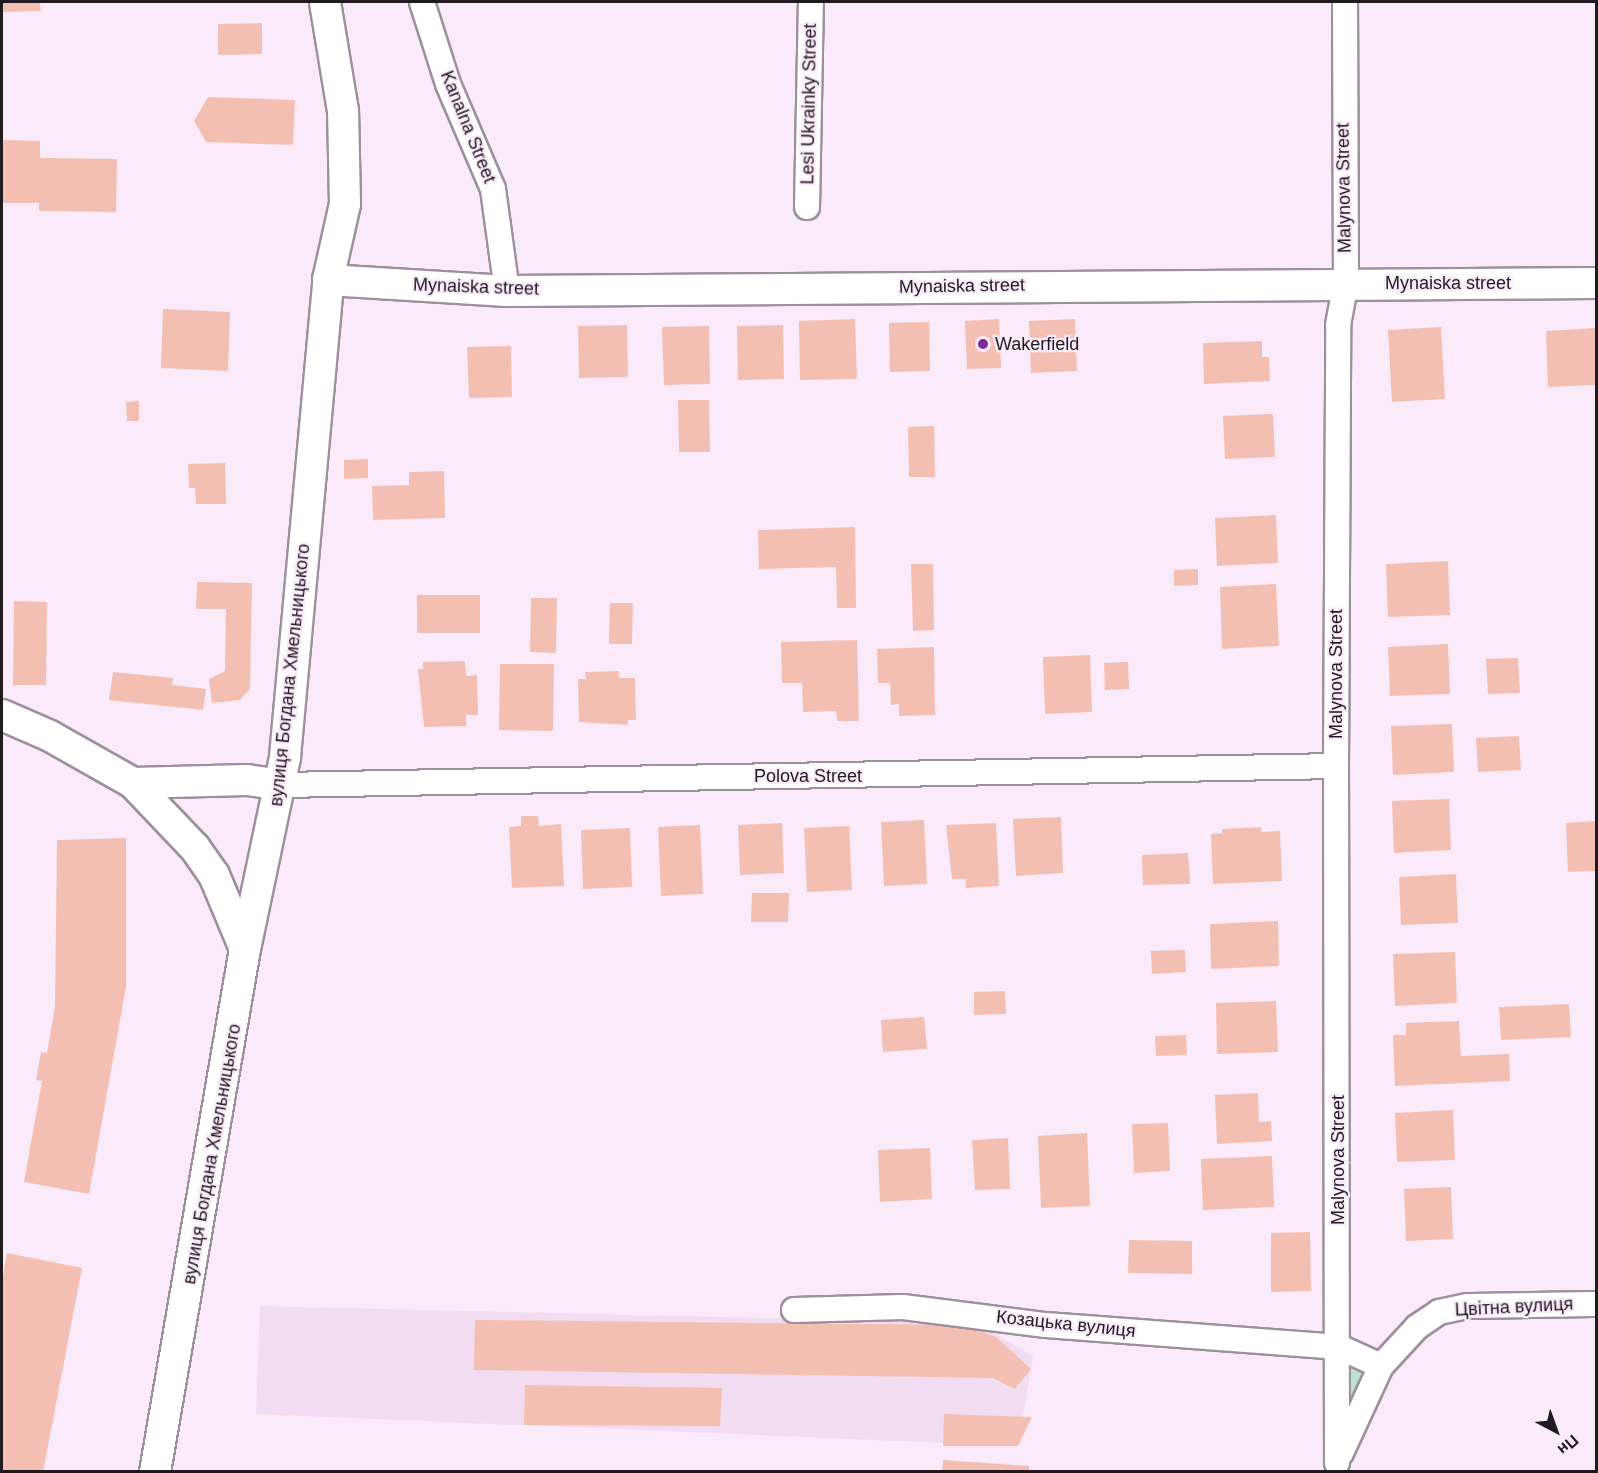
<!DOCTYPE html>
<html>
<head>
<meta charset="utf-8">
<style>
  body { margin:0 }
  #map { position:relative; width:1598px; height:1473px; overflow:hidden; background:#faeafa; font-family:Arial,sans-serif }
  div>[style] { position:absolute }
  .built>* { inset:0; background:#f2dcf2 }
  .green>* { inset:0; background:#bce3ce }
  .building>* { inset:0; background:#f3bfb2 }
  .roads { filter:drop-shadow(2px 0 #9d8f9d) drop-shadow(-2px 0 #9d8f9d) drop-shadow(0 2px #9d8f9d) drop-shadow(0 -2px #9d8f9d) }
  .minor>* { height:24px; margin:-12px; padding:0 12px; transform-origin:12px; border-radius:12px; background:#fff }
  .tertiary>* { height:30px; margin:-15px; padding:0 15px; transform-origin:15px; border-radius:15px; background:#fff }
  .dots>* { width:16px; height:16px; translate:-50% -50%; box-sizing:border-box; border:3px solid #faeafa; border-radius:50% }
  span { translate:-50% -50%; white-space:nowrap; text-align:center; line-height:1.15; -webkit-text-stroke:4.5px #faeafa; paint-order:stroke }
  .street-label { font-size:18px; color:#1f1a1f }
  .poi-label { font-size:18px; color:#1f1a1f }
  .left { translate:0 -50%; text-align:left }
  .frame { position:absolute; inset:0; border:3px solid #1f1a1f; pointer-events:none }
  .north { position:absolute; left:1526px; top:1401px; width:60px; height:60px; -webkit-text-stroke:4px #faeafa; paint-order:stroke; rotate:139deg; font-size:16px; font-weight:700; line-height:24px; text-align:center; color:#1f1a1f }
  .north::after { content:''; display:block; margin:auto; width:21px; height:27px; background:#1f1a1f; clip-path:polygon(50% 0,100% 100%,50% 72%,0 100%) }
</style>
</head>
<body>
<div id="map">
  <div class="built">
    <div style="clip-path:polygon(260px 1306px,976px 1323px,1033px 1356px,1018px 1446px,256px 1414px)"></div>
  </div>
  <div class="green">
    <div style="clip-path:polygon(1346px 1366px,1365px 1371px,1349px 1410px)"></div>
  </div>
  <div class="building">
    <div style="clip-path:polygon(2px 2px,40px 2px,41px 11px,2px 12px)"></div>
    <div style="clip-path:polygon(262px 23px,262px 54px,218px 55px,218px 24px)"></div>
    <div style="clip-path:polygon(208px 97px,295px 100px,293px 145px,206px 142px,194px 121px)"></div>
    <div style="clip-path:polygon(2px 140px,40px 141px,40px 158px,117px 159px,116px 212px,39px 211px,39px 203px,2px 203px)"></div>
    <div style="clip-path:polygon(163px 309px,230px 312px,228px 371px,161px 368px)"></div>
    <div style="clip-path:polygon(855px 319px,857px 379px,800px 380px,799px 321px)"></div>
    <div style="clip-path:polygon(999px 319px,1001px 368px,967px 369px,965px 321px)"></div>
    <div style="clip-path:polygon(1075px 319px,1077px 371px,1031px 373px,1029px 321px)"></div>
    <div style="clip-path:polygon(929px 322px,930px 371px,890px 372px,889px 323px)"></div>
    <div style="clip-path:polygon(627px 325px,628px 377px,579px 378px,578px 326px)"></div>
    <div style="clip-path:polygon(783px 325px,784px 379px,738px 380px,737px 326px)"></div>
    <div style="clip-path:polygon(709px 326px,710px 384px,664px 385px,662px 327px)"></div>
    <div style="clip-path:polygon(1441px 327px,1445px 399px,1392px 402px,1388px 330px)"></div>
    <div style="clip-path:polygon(1596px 328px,1596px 385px,1548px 387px,1546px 331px)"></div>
    <div style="clip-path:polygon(1262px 341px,1262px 357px,1269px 357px,1270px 381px,1204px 384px,1203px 343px)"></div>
    <div style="clip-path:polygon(511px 346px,512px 397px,469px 398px,467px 347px)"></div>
    <div style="clip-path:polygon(678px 400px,709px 400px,710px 452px,679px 452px)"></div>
    <div style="clip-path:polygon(139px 401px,139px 421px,127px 421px,126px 402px)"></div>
    <div style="clip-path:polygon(1273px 414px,1275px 457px,1225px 459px,1223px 416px)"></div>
    <div style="clip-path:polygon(934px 426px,935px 477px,909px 477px,908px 427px)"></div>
    <div style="clip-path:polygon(368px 459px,368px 478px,344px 479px,344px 460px)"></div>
    <div style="clip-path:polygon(225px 463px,226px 504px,196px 504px,195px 488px,189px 488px,188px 464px)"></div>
    <div style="clip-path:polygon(444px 471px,445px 518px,373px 520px,372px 486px,409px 485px,409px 472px)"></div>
    <div style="clip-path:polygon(1276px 515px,1278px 563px,1217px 566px,1215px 518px)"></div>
    <div style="clip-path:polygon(855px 527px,856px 608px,837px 608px,836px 567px,759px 569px,758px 530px)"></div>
    <div style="clip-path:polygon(1448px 561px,1450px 615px,1388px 617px,1386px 564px)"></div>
    <div style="clip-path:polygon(911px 564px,933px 564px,934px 630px,913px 631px)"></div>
    <div style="clip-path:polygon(1198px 569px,1198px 585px,1174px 586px,1174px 570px)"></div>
    <div style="clip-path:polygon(197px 582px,252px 583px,250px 689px,240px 700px,212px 703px,209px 679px,225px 671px,226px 609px,196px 609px)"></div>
    <div style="clip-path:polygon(1276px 584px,1279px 646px,1222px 649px,1220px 587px)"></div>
    <div style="clip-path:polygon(417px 595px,480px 595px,480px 633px,417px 633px)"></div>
    <div style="clip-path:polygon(531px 598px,557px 598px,556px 653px,530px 652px)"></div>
    <div style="clip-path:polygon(14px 601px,47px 602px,46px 685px,13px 685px)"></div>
    <div style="clip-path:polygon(610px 603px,633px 603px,632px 644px,609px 644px)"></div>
    <div style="clip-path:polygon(857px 640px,859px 721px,837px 721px,836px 711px,803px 712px,802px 683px,782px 683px,781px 642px)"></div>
    <div style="clip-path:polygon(1448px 644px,1450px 694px,1390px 696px,1388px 647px)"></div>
    <div style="clip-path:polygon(934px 647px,935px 715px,899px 716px,899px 704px,891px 705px,890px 683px,878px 683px,877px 649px)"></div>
    <div style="clip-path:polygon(1090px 655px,1092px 712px,1045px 714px,1043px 657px)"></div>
    <div style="clip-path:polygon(1518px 658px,1520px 693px,1488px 694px,1486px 659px)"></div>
    <div style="clip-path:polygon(465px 661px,466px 676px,477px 675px,478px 715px,466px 715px,466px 726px,424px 727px,418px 669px,423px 669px,423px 662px)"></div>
    <div style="clip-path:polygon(1128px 662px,1129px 689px,1105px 690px,1104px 663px)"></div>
    <div style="clip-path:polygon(500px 664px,554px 664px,553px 731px,499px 730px)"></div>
    <div style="clip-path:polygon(619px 671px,619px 678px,635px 678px,636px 720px,628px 720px,628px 725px,579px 722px,578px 679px,586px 679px,585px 672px)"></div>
    <div style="clip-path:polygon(113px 672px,173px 678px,172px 685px,206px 689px,203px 710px,109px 700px)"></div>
    <div style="clip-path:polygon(1452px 724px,1454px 772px,1393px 775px,1391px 726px)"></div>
    <div style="clip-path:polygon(1519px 736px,1521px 770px,1478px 772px,1476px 738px)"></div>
    <div style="clip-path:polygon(1449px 799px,1451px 850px,1394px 853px,1392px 801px)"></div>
    <div style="clip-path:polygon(521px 816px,538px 816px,539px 826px,561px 824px,564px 886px,512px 888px,509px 827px,521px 826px)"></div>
    <div style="clip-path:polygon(1061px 817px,1063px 873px,1016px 876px,1013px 819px)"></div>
    <div style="clip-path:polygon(924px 820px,927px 884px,884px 886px,881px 822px)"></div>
    <div style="clip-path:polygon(1596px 821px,1596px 871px,1568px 872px,1566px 823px)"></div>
    <div style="clip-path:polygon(782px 823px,784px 873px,740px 875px,738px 825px)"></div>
    <div style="clip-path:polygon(996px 823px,999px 886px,966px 888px,966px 879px,952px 879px,946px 825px)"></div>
    <div style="clip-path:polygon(700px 825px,703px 894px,661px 896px,658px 827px)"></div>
    <div style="clip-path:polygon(849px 826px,852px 890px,807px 892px,804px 828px)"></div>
    <div style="clip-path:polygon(1261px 827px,1261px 832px,1280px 831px,1282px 881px,1213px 884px,1211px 834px,1222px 833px,1222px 829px)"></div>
    <div style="clip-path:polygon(630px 828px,632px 887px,583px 889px,581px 830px)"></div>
    <div style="clip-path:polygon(126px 838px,126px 987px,89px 1194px,24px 1182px,42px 1081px,36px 1080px,41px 1052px,47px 1053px,55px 1007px,57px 840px)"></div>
    <div style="clip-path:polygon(1188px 853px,1190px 884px,1143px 885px,1142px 855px)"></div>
    <div style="clip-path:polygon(1456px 874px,1458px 923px,1401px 925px,1399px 877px)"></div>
    <div style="clip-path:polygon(752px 893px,789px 893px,788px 922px,751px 922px)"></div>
    <div style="clip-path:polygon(1278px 921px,1279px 966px,1211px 969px,1210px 924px)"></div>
    <div style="clip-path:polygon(1185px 950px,1186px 972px,1152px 974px,1151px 951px)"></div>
    <div style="clip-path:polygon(1455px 952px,1457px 1003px,1395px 1006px,1393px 954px)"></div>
    <div style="clip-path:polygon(1005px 991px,1006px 1014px,974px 1015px,974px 992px)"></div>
    <div style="clip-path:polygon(1276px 1001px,1278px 1052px,1217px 1054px,1216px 1003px)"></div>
    <div style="clip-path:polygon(1569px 1004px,1571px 1037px,1501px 1040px,1499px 1007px)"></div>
    <div style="clip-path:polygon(924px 1017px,927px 1049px,883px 1052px,881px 1020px)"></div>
    <div style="clip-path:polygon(1459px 1021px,1461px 1056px,1509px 1054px,1510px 1081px,1395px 1086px,1393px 1035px,1406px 1035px,1406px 1023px)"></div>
    <div style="clip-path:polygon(1186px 1035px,1187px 1055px,1156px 1056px,1155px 1036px)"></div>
    <div style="clip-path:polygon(1258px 1093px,1259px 1122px,1271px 1121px,1272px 1141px,1217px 1144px,1215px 1095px)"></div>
    <div style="clip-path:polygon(1453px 1110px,1455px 1160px,1397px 1162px,1395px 1113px)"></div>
    <div style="clip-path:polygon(1168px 1123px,1170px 1171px,1134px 1173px,1132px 1124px)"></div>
    <div style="clip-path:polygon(1087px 1133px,1090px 1206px,1041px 1208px,1038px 1136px)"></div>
    <div style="clip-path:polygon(1008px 1138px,1010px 1189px,975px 1190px,972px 1140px)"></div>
    <div style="clip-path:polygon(930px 1148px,932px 1199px,880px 1202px,878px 1150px)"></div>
    <div style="clip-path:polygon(1272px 1156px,1274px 1207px,1203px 1210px,1201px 1159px)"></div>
    <div style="clip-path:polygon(1451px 1187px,1453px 1239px,1406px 1241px,1404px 1189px)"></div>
    <div style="clip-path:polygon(1310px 1232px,1311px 1291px,1271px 1292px,1271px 1233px)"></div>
    <div style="clip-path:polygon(1129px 1240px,1192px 1241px,1192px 1274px,1128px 1273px)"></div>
    <div style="clip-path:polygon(7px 1253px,82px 1268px,43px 1472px,2px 1472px,2px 1282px)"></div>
    <div style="clip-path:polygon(475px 1320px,965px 1325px,996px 1337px,1031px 1369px,1015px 1389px,993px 1378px,474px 1370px)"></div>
    <div style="clip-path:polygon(525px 1385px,722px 1388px,720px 1426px,524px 1425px)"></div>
    <div style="clip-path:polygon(944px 1414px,1032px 1417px,1018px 1446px,943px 1446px)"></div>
    <div style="clip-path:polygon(943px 1460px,1029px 1466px,1029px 1472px,942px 1472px)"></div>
  </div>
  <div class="roads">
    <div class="minor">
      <div style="left:422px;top:2px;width:86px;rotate:72.4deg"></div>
      <div style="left:448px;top:84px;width:114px;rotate:66.8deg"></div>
      <div style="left:493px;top:189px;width:103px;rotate:82.2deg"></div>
      <div style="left:807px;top:207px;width:205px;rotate:-88.9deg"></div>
      <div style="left:281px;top:785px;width:1055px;rotate:-1.03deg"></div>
      <div style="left:794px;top:1310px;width:109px;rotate:-1.6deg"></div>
      <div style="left:903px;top:1307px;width:144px;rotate:7.2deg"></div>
      <div style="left:1046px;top:1325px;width:294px;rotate:4.3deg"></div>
      <div style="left:1339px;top:1347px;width:46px;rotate:24.3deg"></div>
      <div style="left:1341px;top:1453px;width:96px;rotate:-65.3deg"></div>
      <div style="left:1381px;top:1366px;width:53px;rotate:-47.3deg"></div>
      <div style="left:1417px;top:1327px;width:27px;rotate:-34deg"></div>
      <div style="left:1439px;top:1312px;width:29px;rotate:-12deg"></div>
      <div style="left:1467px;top:1306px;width:129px;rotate:-0.9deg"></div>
      <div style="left:1337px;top:1463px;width:697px;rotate:-90.08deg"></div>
      <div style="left:1336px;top:766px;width:441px;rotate:-89.7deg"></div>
      <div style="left:1338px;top:325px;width:44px;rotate:-79.5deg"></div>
      <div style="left:1346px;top:282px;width:280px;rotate:-90.2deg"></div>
    </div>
    <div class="tertiary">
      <div style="left:328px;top:280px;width:179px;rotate:3.5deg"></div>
      <div style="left:507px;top:291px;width:1089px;rotate:-0.42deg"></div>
      <div style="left:2px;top:715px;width:52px;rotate:23.6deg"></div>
      <div style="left:50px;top:736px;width:95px;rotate:29.5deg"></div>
      <div style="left:133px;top:783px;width:90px;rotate:46.4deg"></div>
      <div style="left:195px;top:848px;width:33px;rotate:55deg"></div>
      <div style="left:214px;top:875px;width:80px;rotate:67.3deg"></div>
      <div style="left:133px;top:783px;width:114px;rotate:-1.5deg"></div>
      <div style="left:247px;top:780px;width:34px;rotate:8deg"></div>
      <div style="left:155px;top:1472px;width:531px;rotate:-80.24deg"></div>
      <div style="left:245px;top:949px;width:196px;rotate:-78.2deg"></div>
      <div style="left:285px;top:757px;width:479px;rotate:-84.8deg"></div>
      <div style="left:328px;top:280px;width:78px;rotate:-77.4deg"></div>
      <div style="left:345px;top:204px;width:93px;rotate:-91.2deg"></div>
      <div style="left:343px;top:111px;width:110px;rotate:-99.4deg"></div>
    </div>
  </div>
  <div class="dots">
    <div style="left:983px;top:344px;background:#7f2a99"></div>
  </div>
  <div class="street-label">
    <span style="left:809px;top:104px;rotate:-89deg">Lesi Ukrainky Street</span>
    <span style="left:468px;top:127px;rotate:68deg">Kanalna Street</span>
    <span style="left:1344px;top:188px;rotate:-91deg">Malynova Street</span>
    <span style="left:1448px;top:283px">Mynaiska street</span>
    <span style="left:962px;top:286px;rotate:-1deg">Mynaiska street</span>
    <span style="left:476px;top:287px;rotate:2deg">Mynaiska street</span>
    <span style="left:1336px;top:674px;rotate:-90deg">Malynova Street</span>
    <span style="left:290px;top:675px;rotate:-84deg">вулиця Богдана Хмельницького</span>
    <span style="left:808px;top:776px">Polova Street</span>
    <span style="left:212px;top:1154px;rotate:-80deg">вулиця Богдана Хмельницького</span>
    <span style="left:1338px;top:1160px;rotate:-90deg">Malynova Street</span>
    <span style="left:1514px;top:1307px;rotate:-3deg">Цвітна вулиця</span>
    <span style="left:1066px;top:1324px;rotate:6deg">Козацька вулиця</span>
  </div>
  <div class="poi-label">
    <span class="left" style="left:995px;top:344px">Wakerfield</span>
  </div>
  <div class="frame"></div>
  <div class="north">Пн</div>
</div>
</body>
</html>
